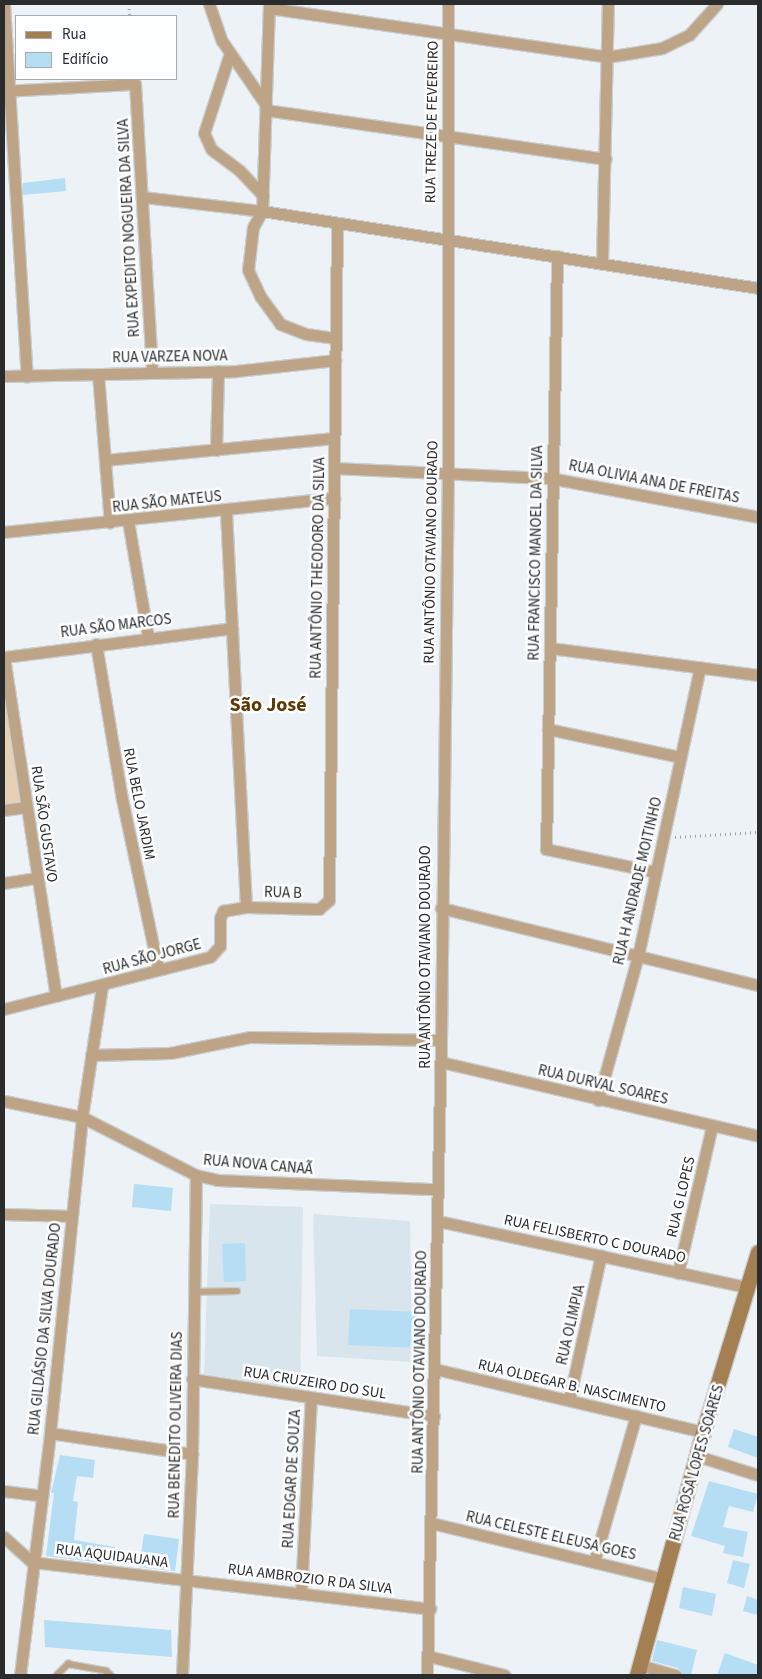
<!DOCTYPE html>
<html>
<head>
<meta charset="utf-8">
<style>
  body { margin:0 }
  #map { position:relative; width:762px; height:1679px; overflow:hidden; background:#ecf2f5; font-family:"Source Sans 3",sans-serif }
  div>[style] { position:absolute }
  .built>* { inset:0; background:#d8e5ec }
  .green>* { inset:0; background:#e8d0b5 }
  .building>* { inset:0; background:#b5ddf4 }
  .path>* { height:2.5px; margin-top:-1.25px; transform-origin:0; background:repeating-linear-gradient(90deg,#a1a5a7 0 1px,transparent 0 5px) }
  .roads { filter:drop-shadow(1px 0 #c9ced1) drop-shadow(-1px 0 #c9ced1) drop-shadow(0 1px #c9ced1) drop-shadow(0 -1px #c9ced1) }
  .lane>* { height:5.5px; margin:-2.75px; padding:0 2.75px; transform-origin:2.75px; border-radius:2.75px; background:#bea487 }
  .street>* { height:11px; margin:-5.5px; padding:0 5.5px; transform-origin:5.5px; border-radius:5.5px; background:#bea487 }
  .secondary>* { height:15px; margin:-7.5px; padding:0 7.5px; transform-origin:7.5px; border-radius:7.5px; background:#a47f52 }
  span { translate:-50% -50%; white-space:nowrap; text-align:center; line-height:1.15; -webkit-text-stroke:5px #fdfeff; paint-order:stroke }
  .street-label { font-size:15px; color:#292b2c }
  .district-label { font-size:20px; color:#5c3902; font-weight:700 }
  .frame { position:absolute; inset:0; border:5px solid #292b2c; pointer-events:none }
  .legend { position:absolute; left:15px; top:15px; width:162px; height:65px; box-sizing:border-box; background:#fdfeff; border:1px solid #a8aaab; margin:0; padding:6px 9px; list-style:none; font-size:15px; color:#292b2c }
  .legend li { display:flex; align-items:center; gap:10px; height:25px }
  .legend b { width:25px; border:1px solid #a8aaab }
</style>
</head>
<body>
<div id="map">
  <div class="built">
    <div style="clip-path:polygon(210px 1204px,303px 1207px,300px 1389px,204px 1374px)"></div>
    <div style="clip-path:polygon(313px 1214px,410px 1221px,412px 1362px,317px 1356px)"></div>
  </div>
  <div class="green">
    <div style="clip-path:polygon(4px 675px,22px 805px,4px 807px)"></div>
  </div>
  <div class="building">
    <div style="clip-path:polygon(65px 178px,66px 191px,23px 195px,23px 183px)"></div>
    <div style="clip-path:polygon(134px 1184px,173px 1188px,171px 1211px,132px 1207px)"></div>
    <div style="clip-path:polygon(245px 1243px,246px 1281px,224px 1282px,222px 1244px)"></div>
    <div style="clip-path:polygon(350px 1309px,418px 1312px,417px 1348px,348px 1345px)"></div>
    <div style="clip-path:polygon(734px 1429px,758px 1437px,758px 1458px,728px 1447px)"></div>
    <div style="clip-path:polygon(60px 1455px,95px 1460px,93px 1478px,77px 1476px,73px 1501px,78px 1502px,74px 1540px,115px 1547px,112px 1564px,46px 1556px,54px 1493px,51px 1493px)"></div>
    <div style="clip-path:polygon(709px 1481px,758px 1494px,753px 1512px,729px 1506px,723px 1527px,748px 1532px,743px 1557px,723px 1553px,725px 1546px,691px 1536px)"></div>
    <div style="clip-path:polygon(144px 1534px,179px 1539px,175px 1571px,139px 1567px)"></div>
    <div style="clip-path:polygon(733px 1560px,750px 1564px,744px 1588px,727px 1583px)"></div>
    <div style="clip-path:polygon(683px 1587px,716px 1594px,712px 1616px,679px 1608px)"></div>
    <div style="clip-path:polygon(747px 1596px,758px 1600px,758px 1615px,743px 1611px)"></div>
    <div style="clip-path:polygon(44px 1620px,171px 1630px,172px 1657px,45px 1647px)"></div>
    <div style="clip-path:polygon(657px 1640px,697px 1650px,691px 1675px,683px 1675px,678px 1668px,652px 1661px)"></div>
    <div style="clip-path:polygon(725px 1653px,758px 1665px,758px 1675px,717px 1675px)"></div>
  </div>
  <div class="path">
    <div style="left:129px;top:4px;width:12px;rotate:85deg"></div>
    <div style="left:675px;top:837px;width:83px;rotate:-3.4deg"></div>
  </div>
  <div class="roads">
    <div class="lane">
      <div style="left:194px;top:1292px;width:43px;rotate:-1.3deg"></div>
      <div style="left:57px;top:1675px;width:16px;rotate:-45deg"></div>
      <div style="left:68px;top:1664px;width:39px;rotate:10deg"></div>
      <div style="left:106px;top:1671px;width:6px;rotate:39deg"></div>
    </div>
    <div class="street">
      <div style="left:4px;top:4px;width:373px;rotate:86.5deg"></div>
      <div style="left:209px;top:4px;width:39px;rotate:71deg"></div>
      <div style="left:222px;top:41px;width:78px;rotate:55.5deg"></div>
      <div style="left:269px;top:4px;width:207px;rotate:91.9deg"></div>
      <div style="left:262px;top:211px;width:18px;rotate:119deg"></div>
      <div style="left:253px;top:227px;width:43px;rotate:96.6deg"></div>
      <div style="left:248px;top:270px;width:29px;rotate:65deg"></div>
      <div style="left:260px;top:296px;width:34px;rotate:54deg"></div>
      <div style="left:280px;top:324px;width:28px;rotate:21deg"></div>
      <div style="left:306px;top:334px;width:30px;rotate:8deg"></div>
      <div style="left:269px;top:8px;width:342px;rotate:8.2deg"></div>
      <div style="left:607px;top:57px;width:56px;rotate:-9.3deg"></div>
      <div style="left:662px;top:48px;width:30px;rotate:-26deg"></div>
      <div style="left:689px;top:35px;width:42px;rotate:-47.9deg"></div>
      <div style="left:230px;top:53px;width:84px;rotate:108deg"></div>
      <div style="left:204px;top:133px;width:17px;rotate:66deg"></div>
      <div style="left:211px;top:149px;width:36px;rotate:37deg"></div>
      <div style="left:240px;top:171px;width:34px;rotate:47deg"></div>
      <div style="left:4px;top:91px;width:131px;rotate:-3.1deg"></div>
      <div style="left:135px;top:84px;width:288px;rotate:86.6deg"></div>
      <div style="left:266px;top:110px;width:343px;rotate:8.2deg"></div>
      <div style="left:143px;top:197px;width:120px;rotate:6.7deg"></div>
      <div style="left:262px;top:211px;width:502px;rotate:8.82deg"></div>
      <div style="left:557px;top:256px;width:593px;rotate:91.06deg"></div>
      <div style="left:546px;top:849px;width:112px;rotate:11.8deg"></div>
      <div style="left:602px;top:263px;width:259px;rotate:-88.7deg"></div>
      <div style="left:98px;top:374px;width:149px;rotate:85.4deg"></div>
      <div style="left:4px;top:376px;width:232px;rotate:-1.2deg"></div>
      <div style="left:236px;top:371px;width:100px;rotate:-6.3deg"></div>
      <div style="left:216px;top:450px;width:79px;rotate:-88.5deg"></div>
      <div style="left:105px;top:460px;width:230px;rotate:-5.5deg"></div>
      <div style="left:334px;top:468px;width:216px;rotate:2.7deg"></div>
      <div style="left:550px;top:478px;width:212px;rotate:10.6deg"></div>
      <div style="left:128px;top:521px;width:118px;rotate:80.2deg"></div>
      <div style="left:4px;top:532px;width:332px;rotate:-5.9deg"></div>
      <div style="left:96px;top:644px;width:157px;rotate:80.5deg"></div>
      <div style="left:122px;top:799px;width:173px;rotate:78deg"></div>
      <div style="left:550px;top:648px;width:210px;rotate:7.4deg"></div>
      <div style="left:4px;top:657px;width:343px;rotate:81.3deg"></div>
      <div style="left:4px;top:657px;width:230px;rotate:-7.2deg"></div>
      <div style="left:548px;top:729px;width:135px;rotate:12deg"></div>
      <div style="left:4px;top:810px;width:22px;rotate:-8deg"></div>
      <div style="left:4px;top:883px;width:33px;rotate:-9deg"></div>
      <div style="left:246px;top:907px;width:73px;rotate:1.6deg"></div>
      <div style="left:319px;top:909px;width:13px;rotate:-42deg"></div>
      <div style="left:329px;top:900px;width:677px;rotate:-89.32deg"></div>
      <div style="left:441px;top:908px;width:326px;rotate:13.7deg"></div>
      <div style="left:4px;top:1009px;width:212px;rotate:-14.2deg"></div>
      <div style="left:210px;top:957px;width:15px;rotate:-48deg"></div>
      <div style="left:220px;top:946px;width:28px;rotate:-90deg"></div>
      <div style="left:220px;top:918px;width:8px;rotate:-67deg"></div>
      <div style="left:223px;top:911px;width:23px;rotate:-10deg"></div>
      <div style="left:246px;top:907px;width:398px;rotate:-92.9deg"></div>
      <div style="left:91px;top:1055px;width:79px;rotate:-1.5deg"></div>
      <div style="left:170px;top:1053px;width:82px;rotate:-11.3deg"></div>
      <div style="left:250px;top:1037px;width:191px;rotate:0.9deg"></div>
      <div style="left:441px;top:1062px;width:326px;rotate:13.1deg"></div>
      <div style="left:598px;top:1100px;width:149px;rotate:-74.5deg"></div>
      <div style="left:638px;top:956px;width:295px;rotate:-77.9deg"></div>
      <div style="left:4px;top:1101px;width:80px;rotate:11.6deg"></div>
      <div style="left:82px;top:1117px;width:128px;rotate:27deg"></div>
      <div style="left:196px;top:1175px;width:22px;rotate:13deg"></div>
      <div style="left:217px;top:1180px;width:219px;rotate:2.4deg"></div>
      <div style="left:4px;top:1214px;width:68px;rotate:1.7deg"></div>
      <div style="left:438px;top:1221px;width:315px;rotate:12.1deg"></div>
      <div style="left:678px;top:1273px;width:151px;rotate:-77deg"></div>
      <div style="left:435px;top:1369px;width:275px;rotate:13.2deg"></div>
      <div style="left:192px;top:1379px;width:245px;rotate:8.7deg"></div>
      <div style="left:569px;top:1400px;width:148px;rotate:-77.6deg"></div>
      <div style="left:50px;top:1433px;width:144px;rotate:8.4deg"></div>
      <div style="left:697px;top:1456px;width:64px;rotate:17.3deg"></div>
      <div style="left:4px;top:1491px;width:38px;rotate:7deg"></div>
      <div style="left:431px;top:1523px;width:240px;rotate:13.5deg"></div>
      <div style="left:4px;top:1537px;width:38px;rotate:42deg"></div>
      <div style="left:32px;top:1562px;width:401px;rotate:6.7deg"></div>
      <div style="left:594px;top:1562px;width:152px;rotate:-74deg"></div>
      <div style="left:301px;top:1593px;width:195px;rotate:-87.1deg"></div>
      <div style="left:428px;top:1656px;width:79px;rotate:13.9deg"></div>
      <div style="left:640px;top:1665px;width:37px;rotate:16deg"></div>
      <div style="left:20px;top:1675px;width:244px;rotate:-82.9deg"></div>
      <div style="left:50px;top:1433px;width:318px;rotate:-84.2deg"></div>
      <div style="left:82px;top:1117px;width:133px;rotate:-81.3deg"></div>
      <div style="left:182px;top:1675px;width:221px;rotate:-87.4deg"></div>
      <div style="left:192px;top:1454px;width:279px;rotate:-89.2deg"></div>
      <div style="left:427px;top:1675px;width:635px;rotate:-88.74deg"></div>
      <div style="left:441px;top:1040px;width:571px;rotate:-89.3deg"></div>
      <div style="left:448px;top:469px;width:465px;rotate:-90deg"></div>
    </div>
    <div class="secondary">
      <div style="left:637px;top:1675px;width:252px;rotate:-74.8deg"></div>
      <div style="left:703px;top:1432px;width:188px;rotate:-73deg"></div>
    </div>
  </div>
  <div class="street-label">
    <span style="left:432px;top:122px;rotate:-89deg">RUA TREZE DE FEVEREIRO</span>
    <span style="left:129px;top:228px;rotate:-93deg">RUA EXPEDITO NOGUEIRA DA SILVA</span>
    <span style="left:170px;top:357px;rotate:-1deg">RUA VARZEA NOVA</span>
    <span style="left:654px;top:482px;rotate:11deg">RUA OLIVIA ANA DE FREITAS</span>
    <span style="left:167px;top:502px;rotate:-6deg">RUA SÃO MATEUS</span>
    <span style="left:431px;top:552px;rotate:-89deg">RUA ANTÔNIO OTAVIANO DOURADO</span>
    <span style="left:536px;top:553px;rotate:-89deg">RUA FRANCISCO MANOEL DA SILVA</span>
    <span style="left:318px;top:568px;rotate:-89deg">RUA ANTÔNIO THEODORO DA SILVA</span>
    <span style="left:116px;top:626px;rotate:-7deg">RUA SÃO MARCOS</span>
    <span style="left:139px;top:804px;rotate:79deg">RUA BELO JARDIM</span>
    <span style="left:44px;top:824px;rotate:82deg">RUA SÃO GUSTAVO</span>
    <span style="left:638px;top:881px;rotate:-77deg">RUA H ANDRADE MOITINHO</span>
    <span style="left:283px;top:893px;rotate:2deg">RUA B</span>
    <span style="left:152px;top:957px;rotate:-15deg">RUA SÃO JORGE</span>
    <span style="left:426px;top:957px;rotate:-90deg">RUA ANTÔNIO OTAVIANO DOURADO</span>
    <span style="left:603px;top:1085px;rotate:13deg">RUA DURVAL SOARES</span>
    <span style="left:258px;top:1165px;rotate:5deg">RUA NOVA CANAÃ</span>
    <span style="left:681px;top:1197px;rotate:-77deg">RUA G LOPES</span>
    <span style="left:595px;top:1239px;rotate:12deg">RUA FELISBERTO C DOURADO</span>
    <span style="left:571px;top:1325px;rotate:-77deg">RUA OLIMPIA</span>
    <span style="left:45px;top:1329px;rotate:-84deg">RUA GILDÁSIO DA SILVA DOURADO</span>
    <span style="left:420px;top:1362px;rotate:-89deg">RUA ANTÔNIO OTAVIANO DOURADO</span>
    <span style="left:315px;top:1383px;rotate:9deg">RUA CRUZEIRO DO SUL</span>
    <span style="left:572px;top:1386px;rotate:13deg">RUA OLDEGAR B. NASCIMENTO</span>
    <span style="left:176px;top:1425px;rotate:-89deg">RUA BENEDITO OLIVEIRA DIAS</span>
    <span style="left:697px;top:1463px;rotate:-74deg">RUA ROSA LOPES SOARES</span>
    <span style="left:292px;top:1479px;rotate:-87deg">RUA EDGAR DE SOUZA</span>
    <span style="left:551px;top:1536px;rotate:13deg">RUA CELESTE ELEUSA GOES</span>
    <span style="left:112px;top:1556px;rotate:7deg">RUA AQUIDAUANA</span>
    <span style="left:310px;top:1579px;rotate:7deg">RUA AMBROZIO R DA SILVA</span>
  </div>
  <div class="district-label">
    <span style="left:268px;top:705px">São José</span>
  </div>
  <div class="frame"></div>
  <ul class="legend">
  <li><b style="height:6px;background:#a47f52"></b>Rua</li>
  <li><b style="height:14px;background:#b5ddf4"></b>Edifício</li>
  </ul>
</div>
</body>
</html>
